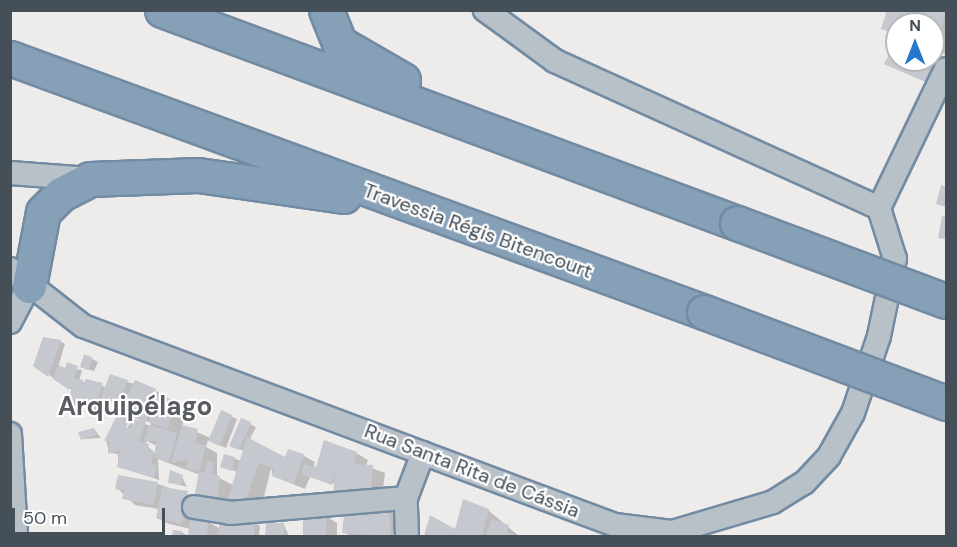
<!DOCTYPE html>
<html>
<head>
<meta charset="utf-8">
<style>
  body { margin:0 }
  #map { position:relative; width:957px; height:547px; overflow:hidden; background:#eeebeb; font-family:"DM Sans",sans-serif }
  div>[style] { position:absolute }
  .shadow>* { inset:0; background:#0003 }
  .building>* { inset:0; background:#c5c8ce }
  .roads { filter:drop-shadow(2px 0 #728ba3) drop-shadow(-2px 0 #728ba3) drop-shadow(0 2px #728ba3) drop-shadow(0 -2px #728ba3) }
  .minor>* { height:22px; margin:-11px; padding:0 11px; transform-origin:11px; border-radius:11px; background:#b8c1c7 }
  .highway>* { height:33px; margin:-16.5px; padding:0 16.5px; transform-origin:16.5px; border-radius:16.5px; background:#86a0b7 }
  .bridges { filter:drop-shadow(2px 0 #728ba3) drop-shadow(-2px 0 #728ba3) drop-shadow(0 2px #728ba3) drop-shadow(0 -2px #728ba3) }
  .highway-bridge>* { height:33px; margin:-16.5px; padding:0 16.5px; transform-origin:16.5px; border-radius:16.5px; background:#86a0b7 }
  span { translate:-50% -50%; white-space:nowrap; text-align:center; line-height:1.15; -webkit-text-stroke:4.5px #fff; paint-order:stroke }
  .street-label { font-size:20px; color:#454f57 }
  .district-label { font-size:26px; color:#595c60; font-weight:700 }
  .frame { position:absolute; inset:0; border:12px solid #454f57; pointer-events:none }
  .north { position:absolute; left:885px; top:12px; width:60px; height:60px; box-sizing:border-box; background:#fff; border:2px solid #b5b9bc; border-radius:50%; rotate:0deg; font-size:16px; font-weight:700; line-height:24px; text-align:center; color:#454f57 }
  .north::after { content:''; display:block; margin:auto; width:21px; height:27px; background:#2777cd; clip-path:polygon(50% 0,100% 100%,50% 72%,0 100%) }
  .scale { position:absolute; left:12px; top:508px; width:153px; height:27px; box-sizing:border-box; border:3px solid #454f57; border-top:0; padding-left:8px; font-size:18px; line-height:21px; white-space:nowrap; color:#454f57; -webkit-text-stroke:4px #fff; paint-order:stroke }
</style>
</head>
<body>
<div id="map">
  <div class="shadow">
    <div style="clip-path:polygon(888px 10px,946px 10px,946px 54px,933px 50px,933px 24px,897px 24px,897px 37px,883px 28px)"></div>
    <div style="clip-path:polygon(892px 51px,897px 60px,934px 69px,891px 66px)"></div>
    <div style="clip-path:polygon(evenodd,60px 341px,65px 344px,58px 367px,82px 370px,79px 381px,106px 387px,127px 382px,155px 390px,187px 410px,182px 426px,211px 438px,231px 416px,237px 419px,226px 448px,208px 440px,206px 447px,217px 453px,217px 477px,233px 485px,237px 472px,222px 466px,225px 455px,241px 461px,244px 451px,236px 448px,250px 424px,256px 427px,250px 439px,286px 460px,289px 450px,304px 456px,315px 462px,313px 468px,356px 453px,368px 460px,366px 466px,385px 473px,382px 497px,310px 477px,305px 489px,273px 476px,271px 468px,263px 501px,251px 499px,249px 510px,207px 504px,208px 522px,221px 529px,255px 523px,260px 526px,259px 536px,190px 536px,191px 529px,169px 524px,157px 518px,159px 509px,135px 505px,117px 488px,158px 484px,195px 497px,200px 475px,158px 459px,159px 480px,118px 466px,118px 454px,109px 453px,106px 440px,123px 406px,111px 401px,106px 415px,80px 402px,73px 407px,67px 404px,72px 390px,35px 366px,60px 341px,130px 414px,151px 423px,150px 426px,133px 419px,123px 434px,130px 414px,60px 341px,147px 441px,159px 447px,157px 455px,145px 444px,147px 441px)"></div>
    <div style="clip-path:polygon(92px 359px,98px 362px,94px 371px,87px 369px)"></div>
    <div style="clip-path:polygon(94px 429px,101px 438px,83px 439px)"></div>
    <div style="clip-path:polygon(182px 477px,187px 487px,169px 482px)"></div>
    <div style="clip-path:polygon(346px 507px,399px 507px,401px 536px,351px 536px,343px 532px)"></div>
    <div style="clip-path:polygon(488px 510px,519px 536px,426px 536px,431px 517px,456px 530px)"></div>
    <div style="clip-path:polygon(326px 516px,337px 523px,337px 536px,298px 536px,305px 536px,304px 517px)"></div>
    <div style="clip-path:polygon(267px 524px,284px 525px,289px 536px,267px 536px)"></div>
    <div style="clip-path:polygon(174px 531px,181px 532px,189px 536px,174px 536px)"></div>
  </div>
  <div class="building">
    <div style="clip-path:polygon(887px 10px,946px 10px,937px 48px,933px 24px,897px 24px,897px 35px,881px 29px)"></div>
    <div style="clip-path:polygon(892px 49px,897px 60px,934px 68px,928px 83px,884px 64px)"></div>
    <div style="clip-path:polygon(941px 185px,946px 187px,946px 207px,936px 204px)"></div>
    <div style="clip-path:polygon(942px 216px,946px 217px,946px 239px,938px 238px)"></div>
    <div style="clip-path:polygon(43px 337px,61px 340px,48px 377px,33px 366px)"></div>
    <div style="clip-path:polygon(84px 354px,93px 358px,88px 370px,80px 367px)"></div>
    <div style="clip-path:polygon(67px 362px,78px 366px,74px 378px,83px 380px,81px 386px,86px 379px,103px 383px,94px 410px,74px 399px,72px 407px,66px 405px,73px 385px,69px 390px,53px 379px,58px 365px,65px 368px)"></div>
    <div style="clip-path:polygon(110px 374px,128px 380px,119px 404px,101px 397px)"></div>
    <div style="clip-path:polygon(evenodd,135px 380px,156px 389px,140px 440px,123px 435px,149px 444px,148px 450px,154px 452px,151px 464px,157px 465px,154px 478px,117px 467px,120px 450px,108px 454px,109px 441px,104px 441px,135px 380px,132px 417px,142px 421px,134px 419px,130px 429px,126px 427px,132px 417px)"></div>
    <div style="clip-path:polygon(158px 395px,177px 402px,167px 429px,149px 422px)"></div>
    <div style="clip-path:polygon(221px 410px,232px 415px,220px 446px,208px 441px)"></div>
    <div style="clip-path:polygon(241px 418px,251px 422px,239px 450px,229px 446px)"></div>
    <div style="clip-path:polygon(149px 425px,177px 433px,169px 462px,154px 458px,156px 441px,144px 441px)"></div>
    <div style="clip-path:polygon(182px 425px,198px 429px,195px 443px,206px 445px,199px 472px,186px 469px,188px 459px,171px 463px)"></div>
    <div style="clip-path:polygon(94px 428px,96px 435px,81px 440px,78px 432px)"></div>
    <div style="clip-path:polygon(247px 437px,285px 457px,288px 449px,304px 454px,294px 484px,272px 476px,274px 469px,259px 463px,243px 508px,226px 505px)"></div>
    <div style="clip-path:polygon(324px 440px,357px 452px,354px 464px,373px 465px,371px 491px,333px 493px,336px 467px,332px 485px,301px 474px,304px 464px,316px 467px)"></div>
    <div style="clip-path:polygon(224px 454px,235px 457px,232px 471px,220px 467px)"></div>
    <div style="clip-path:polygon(207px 460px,214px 462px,211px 474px,220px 476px,217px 503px,194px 498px,199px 472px,205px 473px)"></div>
    <div style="clip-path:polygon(170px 470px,183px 475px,181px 485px,168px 483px)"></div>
    <div style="clip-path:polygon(118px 475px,158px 482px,154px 505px,122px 499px,124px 490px,115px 489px)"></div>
    <div style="clip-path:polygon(162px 487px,188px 491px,182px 524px,156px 518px)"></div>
    <div style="clip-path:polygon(388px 499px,391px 536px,342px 533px,345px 506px)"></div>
    <div style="clip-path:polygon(463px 499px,489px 509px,482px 536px,424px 536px,430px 515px,455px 529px)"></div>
    <div style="clip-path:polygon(326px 514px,326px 536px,303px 536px,303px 515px)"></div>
    <div style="clip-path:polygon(190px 518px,209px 520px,207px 536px,188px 536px)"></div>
    <div style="clip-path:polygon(220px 518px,255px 521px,254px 536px,218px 536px)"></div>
    <div style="clip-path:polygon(491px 519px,509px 525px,506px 533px,517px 536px,486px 536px)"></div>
    <div style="clip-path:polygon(266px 523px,284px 523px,284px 536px,265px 536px)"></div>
    <div style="clip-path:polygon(173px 530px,182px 531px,181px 536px,172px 536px)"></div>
  </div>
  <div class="roads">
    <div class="minor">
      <div style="left:10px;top:173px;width:80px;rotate:4.3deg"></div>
      <div style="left:879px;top:208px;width:154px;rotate:-64.3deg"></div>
      <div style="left:10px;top:269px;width:93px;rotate:38deg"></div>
      <div style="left:83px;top:326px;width:568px;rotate:20.51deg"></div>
      <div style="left:615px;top:525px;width:57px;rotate:7deg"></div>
      <div style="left:672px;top:532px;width:105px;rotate:-16.5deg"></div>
      <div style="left:773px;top:502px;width:36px;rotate:-32deg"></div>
      <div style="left:804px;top:483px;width:37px;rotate:-47deg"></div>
      <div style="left:829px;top:456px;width:49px;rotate:-60.8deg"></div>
      <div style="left:853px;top:413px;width:81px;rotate:-71.3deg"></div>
      <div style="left:879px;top:336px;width:79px;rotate:-78.3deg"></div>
      <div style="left:895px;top:259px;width:53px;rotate:-107.4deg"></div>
      <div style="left:879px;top:208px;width:356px;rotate:-155.6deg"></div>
      <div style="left:555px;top:61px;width:87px;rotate:-143.9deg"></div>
      <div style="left:10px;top:322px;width:41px;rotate:-62.2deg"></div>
      <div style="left:10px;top:434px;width:102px;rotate:86.6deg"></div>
      <div style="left:194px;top:507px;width:36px;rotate:9deg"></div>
      <div style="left:230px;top:513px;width:177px;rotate:-4.9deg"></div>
      <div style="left:407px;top:536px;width:38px;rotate:-92deg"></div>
      <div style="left:406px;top:498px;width:48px;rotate:-69.3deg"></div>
    </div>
    <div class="highway">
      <div style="left:162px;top:10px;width:613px;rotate:20.33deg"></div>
      <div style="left:326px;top:10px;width:35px;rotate:68deg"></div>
      <div style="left:339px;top:43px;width:74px;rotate:30deg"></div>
      <div style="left:10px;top:58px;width:739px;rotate:20.1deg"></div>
      <div style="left:29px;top:286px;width:75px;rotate:-79.3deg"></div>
      <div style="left:43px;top:212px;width:25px;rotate:-45deg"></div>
      <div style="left:61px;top:194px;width:33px;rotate:-27deg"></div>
      <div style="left:90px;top:179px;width:108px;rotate:-2.1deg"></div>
      <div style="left:198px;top:175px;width:147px;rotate:8.2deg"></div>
    </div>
  </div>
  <div class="bridges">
    <div class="highway-bridge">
      <div style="left:737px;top:223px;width:223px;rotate:20.5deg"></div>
      <div style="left:704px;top:312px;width:259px;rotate:20.6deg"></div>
    </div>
  </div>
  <div class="street-label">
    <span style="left:478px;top:231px;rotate:20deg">Travessia Régis Bitencourt</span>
    <span style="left:472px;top:471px;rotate:21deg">Rua Santa Rita de Cássia</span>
  </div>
  <div class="district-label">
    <span style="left:135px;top:407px">Arquipélago</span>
  </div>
  <div class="frame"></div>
  <div class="north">N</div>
  <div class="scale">50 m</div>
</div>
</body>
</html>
